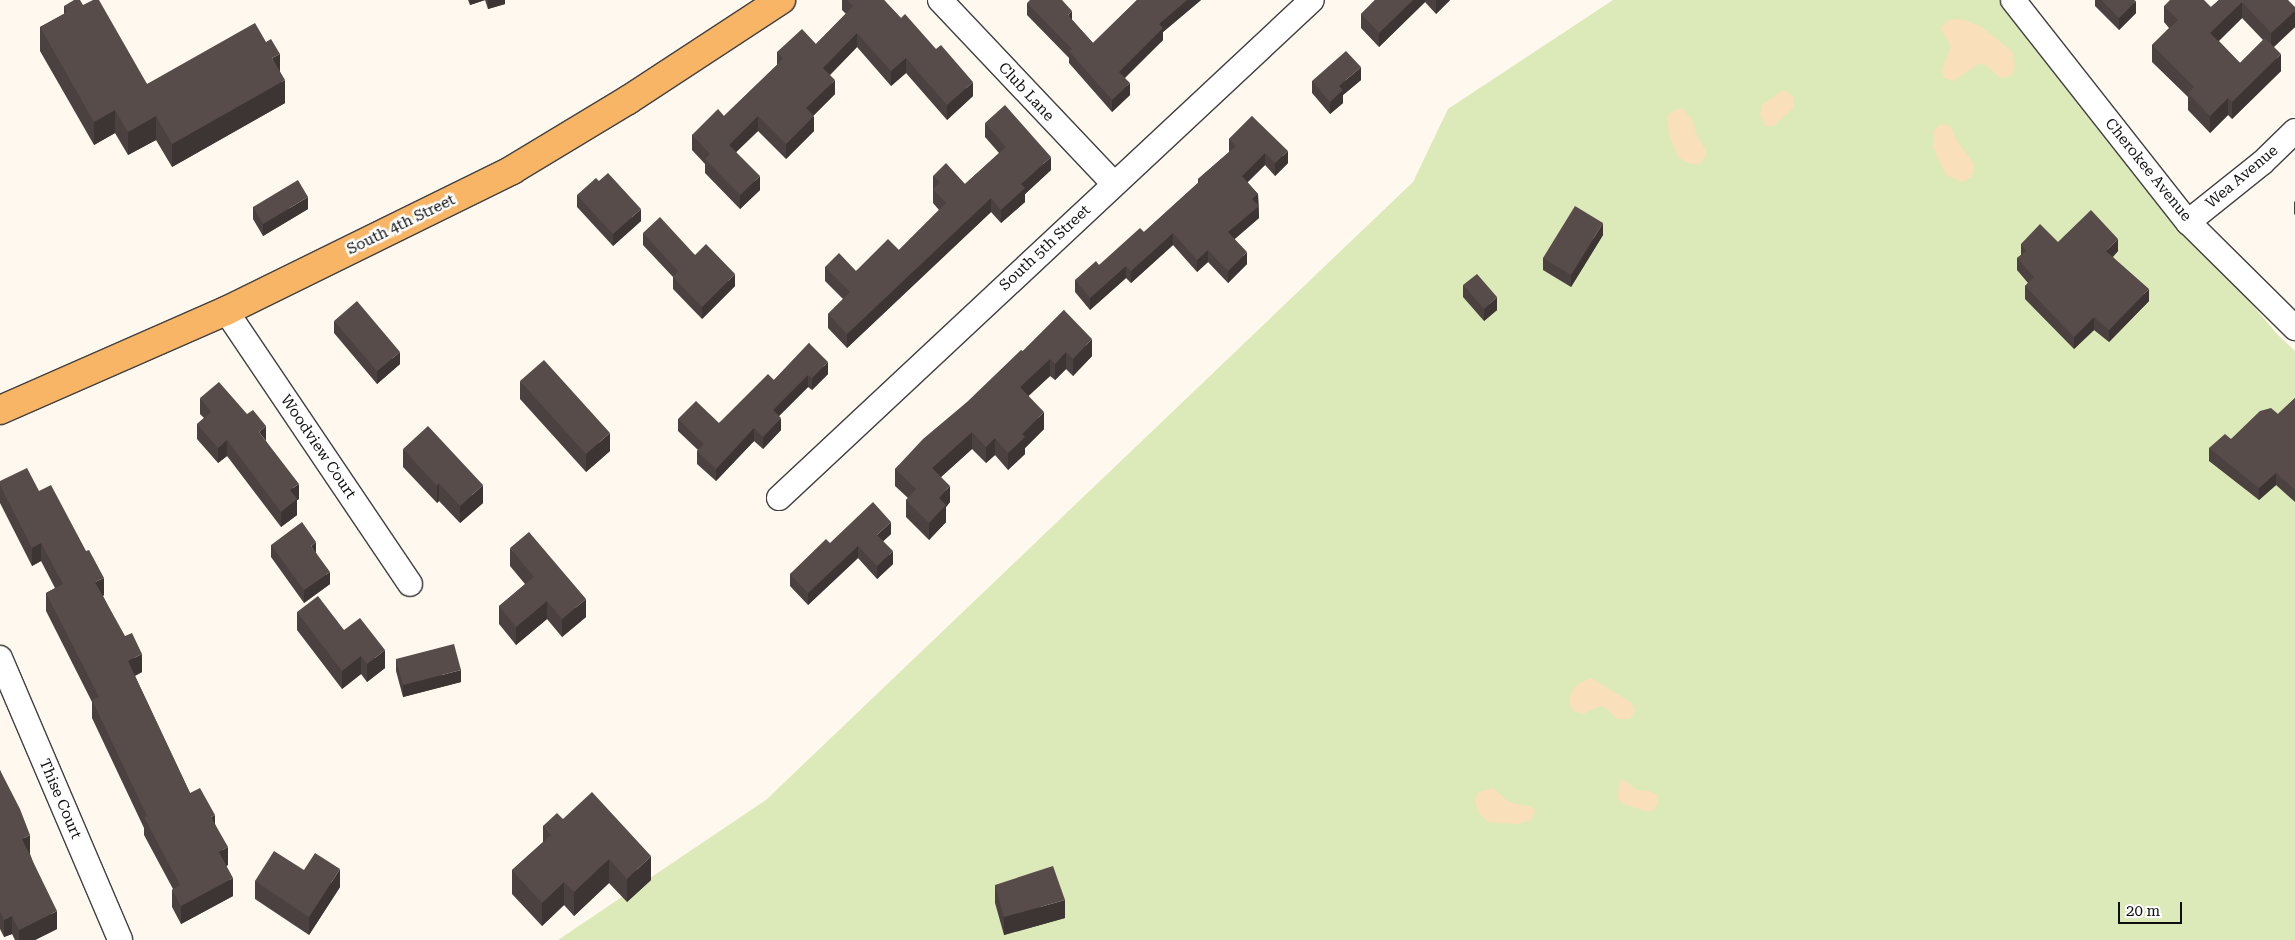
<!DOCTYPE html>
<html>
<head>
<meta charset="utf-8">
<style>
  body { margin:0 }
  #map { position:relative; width:2295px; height:940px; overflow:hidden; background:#fff8ef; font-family:"Roboto Serif",serif }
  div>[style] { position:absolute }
  .green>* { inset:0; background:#dce9b8 }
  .sand>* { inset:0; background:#fadfbb }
  .roads { filter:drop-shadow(1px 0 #414141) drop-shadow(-1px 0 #414141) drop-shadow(0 1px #414141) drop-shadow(0 -1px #414141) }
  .minor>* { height:24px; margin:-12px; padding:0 12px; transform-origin:12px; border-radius:12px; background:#fff }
  .major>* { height:28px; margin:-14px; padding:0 14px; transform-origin:14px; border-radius:14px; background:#f8b565 }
  .wall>* { inset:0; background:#4b4140 }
  .shaded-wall>* { inset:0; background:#3d3534 }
  .building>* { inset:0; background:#574c4a }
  span { translate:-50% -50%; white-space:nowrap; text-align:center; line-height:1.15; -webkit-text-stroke:5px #fff; paint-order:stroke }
  .street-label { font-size:15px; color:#0e0e0e }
  .scale { position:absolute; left:2118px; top:902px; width:64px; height:22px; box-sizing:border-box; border:2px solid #0e0e0e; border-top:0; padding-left:6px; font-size:15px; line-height:18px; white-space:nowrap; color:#0e0e0e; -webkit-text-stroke:4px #fff; paint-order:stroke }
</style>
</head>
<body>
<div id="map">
  <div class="green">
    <div style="clip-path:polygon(1613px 0,2005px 0,2137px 167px,2277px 334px,2295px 351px,2295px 940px,558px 940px,766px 800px,1413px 182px,1448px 109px)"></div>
  </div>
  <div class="sand">
    <div style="clip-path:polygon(1954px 19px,1964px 20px,1980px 26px,2009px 49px,2013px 54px,2015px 67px,2011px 76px,2000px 78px,1986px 65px,1979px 64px,1953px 81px,1944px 78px,1942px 70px,1951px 46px,1941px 29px,1946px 21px)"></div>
    <div style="clip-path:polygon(1785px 91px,1793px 96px,1794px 107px,1774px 126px,1766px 126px,1760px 114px,1762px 105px,1780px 92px)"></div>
    <div style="clip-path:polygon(1679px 108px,1683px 109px,1693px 121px,1696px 134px,1706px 151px,1706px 156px,1699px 165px,1685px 162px,1678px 156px,1670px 138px,1667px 119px,1669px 114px)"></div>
    <div style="clip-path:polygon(1946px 124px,1950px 126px,1956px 139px,1974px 164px,1974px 170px,1971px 178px,1962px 182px,1946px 175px,1933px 147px,1934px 131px,1939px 125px)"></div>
    <div style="clip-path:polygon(1591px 678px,1632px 703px,1635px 711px,1630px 719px,1617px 719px,1605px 707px,1597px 707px,1584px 714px,1573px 711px,1569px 703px,1571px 692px,1579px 683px)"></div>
    <div style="clip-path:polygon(1623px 779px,1637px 790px,1649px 791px,1657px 795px,1658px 803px,1654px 810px,1649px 812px,1624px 804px,1618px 799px,1619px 784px)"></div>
    <div style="clip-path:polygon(1493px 788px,1509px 802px,1532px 807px,1535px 810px,1534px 815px,1531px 820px,1518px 824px,1488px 822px,1478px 812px,1475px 800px,1478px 792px)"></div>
  </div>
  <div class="roads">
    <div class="minor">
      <div style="left:940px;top:0;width:252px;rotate:46.6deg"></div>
      <div style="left:2013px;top:0;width:283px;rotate:51.8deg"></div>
      <div style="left:2188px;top:222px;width:151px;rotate:44.7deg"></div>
      <div style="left:2188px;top:222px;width:95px;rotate:-38.6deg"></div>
      <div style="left:2262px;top:163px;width:46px;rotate:-44.1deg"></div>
      <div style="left:226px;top:311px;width:329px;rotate:56deg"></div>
      <div style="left:779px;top:498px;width:729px;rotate:-43.06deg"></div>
      <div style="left:0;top:658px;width:306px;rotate:66.9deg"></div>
    </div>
    <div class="major">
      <div style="left:0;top:410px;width:247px;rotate:-23.7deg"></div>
      <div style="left:226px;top:311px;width:319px;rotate:-26.2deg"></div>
      <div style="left:512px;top:170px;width:135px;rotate:-31.1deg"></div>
      <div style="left:628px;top:100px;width:183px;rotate:-33.2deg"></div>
    </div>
  </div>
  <div class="wall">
    <div style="clip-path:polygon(468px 0,505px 0,505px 4px,488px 9px,485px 0,470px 5px)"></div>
    <div style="clip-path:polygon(842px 0,884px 0,973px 96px,947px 120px,906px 73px,891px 86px,857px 47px,830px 75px,835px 94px,813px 116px,814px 131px,786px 159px,758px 131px,736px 152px,760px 190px,740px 209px,705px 173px,705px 164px,692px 150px,692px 135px,724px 116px,777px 65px,777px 52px,816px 44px,846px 14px,842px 10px)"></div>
    <div style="clip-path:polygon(1137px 0,1201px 0,1163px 32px,1163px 40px,1125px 78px,1130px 95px,1112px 112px,1069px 63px,1069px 58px,1027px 15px,1027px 3px,1072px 20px,1093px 43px)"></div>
    <div style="clip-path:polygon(1375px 0,1450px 0,1436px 14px,1425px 2px,1379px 47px,1361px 28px,1361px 14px)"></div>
    <div style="clip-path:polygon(2095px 0,2134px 0,2136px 13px,2119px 30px,2095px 6px)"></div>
    <div style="clip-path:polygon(evenodd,2219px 0,2295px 7px,2295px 27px,2274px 47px,2281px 71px,2232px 119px,2228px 115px,2210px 133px,2188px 110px,2188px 97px,2152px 62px,2152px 45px,2169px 28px,2164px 22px,2164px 6px,2211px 7px,2219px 0,2242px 18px,2263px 40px,2240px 63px,2219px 41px,2242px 18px)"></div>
    <div style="clip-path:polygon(83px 5px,147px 84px,280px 72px,285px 103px,172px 167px,156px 140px,128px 155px,115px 133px,94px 145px,40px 51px,40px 27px,64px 14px,64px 6px)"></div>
    <div style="clip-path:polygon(1361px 80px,1343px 95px,1343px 103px,1330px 114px,1312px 93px,1312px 81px)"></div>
    <div style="clip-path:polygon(1252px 116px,1288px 163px,1275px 176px,1265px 165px,1247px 182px,1258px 194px,1259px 218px,1234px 239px,1247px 264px,1228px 283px,1208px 262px,1197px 272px,1173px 245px,1131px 283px,1126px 278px,1090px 310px,1075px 292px,1075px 280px,1099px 265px,1144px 232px,1198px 183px,1198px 179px,1229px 152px,1229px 139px)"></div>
    <div style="clip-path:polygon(985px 123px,1051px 170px,1025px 194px,1025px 202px,1001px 223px,991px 212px,847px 348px,828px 328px,828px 314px,843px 299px,825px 281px,825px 267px,856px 271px,899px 250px,939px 210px,933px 203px,933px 176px,965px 184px,999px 153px,985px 137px)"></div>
    <div style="clip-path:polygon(577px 195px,641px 221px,613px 246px,577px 207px)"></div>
    <div style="clip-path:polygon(2295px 201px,2295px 215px,2294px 214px,2294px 202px)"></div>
    <div style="clip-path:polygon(253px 207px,308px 209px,263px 236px,253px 219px)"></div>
    <div style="clip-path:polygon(643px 233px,695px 255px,735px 286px,702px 319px,673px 289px,673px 277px,643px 245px)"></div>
    <div style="clip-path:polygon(1603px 235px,1571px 287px,1543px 270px,1543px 258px)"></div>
    <div style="clip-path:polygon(2058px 242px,2118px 251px,2113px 257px,2149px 301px,2109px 342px,2094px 330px,2074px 349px,2025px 299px,2025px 286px,2028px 283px,2017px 270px,2017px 258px,2021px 255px,2021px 244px)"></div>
    <div style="clip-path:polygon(1463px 285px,1497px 310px,1484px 321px,1463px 297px)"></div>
    <div style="clip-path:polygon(1064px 310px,1092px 356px,1073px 376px,1066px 369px,1055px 380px,1050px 376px,1028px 396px,1044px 429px,1025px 448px,1025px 454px,1008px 470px,995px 455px,986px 463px,972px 449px,941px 477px,950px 502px,946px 507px,946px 522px,929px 540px,906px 517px,906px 500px,908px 498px,895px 486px,895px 469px,1023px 351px)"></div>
    <div style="clip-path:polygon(334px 321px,400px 364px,377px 384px,334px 333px)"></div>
    <div style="clip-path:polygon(809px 343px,828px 374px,812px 390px,808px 387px,779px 416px,781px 430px,763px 449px,754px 441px,716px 481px,697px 464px,697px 451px,698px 450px,678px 431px,678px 419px,719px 423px,774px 380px)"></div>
    <div style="clip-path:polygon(520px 381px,610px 451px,586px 472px,520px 399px)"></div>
    <div style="clip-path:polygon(200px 398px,266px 441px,299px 499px,297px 500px,297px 515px,281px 527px,227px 456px,218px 463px,197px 439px,197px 424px,204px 418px,200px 414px)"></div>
    <div style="clip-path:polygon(2295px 398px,2295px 502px,2276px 485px,2259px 500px,2209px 461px,2209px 448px,2231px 439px,2278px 414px)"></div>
    <div style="clip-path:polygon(403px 449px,483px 503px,460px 523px,439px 501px,437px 503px,403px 467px)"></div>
    <div style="clip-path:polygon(0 481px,39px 491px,104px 595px,103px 596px,142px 672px,135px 676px,190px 793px,215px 824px,228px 865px,226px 866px,233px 896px,181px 924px,172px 907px,172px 890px,173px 889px,144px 835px,144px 828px,92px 718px,92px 702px,46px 611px,46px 593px,55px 588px,41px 561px,32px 566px,0 503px)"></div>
    <div style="clip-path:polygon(891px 534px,883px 541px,893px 564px,877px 579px,858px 558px,808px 605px,790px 586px,790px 574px,830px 543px)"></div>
    <div style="clip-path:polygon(271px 545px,316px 553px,330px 584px,304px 603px,271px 557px)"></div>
    <div style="clip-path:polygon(510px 548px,586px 617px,562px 637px,547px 619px,516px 645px,499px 624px,499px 606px,525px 584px,510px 566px)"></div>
    <div style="clip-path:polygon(297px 612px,344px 630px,385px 668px,367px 682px,361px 674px,342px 689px,297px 630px)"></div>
    <div style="clip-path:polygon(396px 659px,461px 682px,403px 697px,396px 671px)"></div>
    <div style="clip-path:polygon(0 770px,57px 929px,35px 940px,15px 940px,12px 934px,4px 937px,0 929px)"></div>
    <div style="clip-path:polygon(563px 819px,651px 880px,627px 902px,609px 883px,574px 916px,564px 905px,542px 926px,512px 894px,512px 870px,543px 842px,543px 826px)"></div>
    <div style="clip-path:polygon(304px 870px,340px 887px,309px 935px,255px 899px,255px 881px)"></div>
    <div style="clip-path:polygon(995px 885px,1065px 918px,1004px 935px,995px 903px)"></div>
  </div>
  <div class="shaded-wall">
    <div style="clip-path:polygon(470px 0,485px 0,470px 5px)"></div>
    <div style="clip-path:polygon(488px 0,505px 0,505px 4px,488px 9px)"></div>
    <div style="clip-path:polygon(1187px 0,1201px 0,1163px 32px,1163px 40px,1119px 83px,1119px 72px,1159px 24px)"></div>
    <div style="clip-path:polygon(1413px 0,1425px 0,1425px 2px,1379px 47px,1379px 33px)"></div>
    <div style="clip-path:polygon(1436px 0,1450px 0,1436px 14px)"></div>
    <div style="clip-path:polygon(2136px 1px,2136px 13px,2119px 30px,2119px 18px)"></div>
    <div style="clip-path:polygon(2242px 2px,2242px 18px,2210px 49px,2210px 33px)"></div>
    <div style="clip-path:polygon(1072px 11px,1072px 23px,1068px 15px)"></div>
    <div style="clip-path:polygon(2295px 11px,2295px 27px,2271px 49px,2271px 33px)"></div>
    <div style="clip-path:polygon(857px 33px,857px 47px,823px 82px,823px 68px)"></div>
    <div style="clip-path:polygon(280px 54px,280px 77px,272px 58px)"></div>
    <div style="clip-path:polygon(2281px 54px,2281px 71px,2232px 119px,2232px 102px)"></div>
    <div style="clip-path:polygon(906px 58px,906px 73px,891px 86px,891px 71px)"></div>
    <div style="clip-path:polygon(1361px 67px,1361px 80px,1343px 95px,1343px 103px,1330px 114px,1330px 102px,1339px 86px)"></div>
    <div style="clip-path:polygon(285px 80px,285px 103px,172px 167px,172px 144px)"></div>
    <div style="clip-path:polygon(835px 80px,835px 94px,806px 123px,806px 108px)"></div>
    <div style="clip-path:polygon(973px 82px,973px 96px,947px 120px,947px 105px)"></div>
    <div style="clip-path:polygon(1130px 83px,1130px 95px,1112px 112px,1112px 100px)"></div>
    <div style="clip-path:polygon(2228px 98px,2228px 115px,2210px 133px,2210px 116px)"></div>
    <div style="clip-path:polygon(115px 110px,115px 133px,94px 145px,94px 122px)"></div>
    <div style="clip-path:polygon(156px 116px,156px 140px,128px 155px,128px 132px)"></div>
    <div style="clip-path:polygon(758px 116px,758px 131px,729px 159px,729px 145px)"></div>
    <div style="clip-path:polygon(814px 116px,814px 131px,786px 159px,786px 144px)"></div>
    <div style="clip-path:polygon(1288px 151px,1288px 163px,1275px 176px,1275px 163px)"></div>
    <div style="clip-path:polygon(1265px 153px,1265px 165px,1242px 188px,1242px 176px)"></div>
    <div style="clip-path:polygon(1051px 157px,1051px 170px,1025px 194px,1025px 202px,1001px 223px,1001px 210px,1021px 184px)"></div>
    <div style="clip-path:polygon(760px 176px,760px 190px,740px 209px,740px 195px)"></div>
    <div style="clip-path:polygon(1258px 194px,1259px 218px,1228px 245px,1228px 232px,1252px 199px)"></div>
    <div style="clip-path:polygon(308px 197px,308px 209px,263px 236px,263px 224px)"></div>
    <div style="clip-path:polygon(991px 198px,991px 212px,847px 348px,847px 334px)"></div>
    <div style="clip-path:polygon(641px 209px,641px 221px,613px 246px,613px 234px)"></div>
    <div style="clip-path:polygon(1603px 223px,1603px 235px,1571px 287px,1571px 275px)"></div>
    <div style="clip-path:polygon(1173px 233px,1173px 245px,1131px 283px,1131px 271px)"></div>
    <div style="clip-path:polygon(2118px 239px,2118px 251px,2106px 263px,2106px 251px)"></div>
    <div style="clip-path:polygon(1208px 250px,1208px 262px,1197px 272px,1197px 260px)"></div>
    <div style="clip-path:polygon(1247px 252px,1247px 264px,1228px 283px,1228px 271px)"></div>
    <div style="clip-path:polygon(1126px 266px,1126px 278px,1090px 310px,1090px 298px)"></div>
    <div style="clip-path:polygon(735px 274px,735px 286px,702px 319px,702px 307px)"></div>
    <div style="clip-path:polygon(2149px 289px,2149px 301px,2109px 342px,2109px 330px)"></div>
    <div style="clip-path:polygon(1497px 297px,1497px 310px,1484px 321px,1484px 309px)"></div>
    <div style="clip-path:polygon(2094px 317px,2094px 330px,2074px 349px,2074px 337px)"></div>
    <div style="clip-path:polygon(1092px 339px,1092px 356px,1073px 376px,1073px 359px)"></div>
    <div style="clip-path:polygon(400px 352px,400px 364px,377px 384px,377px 371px)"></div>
    <div style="clip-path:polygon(1066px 352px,1066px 369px,1055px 380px,1055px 364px)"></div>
    <div style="clip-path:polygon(1050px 359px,1050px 376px,1020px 404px,1020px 387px)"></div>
    <div style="clip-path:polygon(828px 362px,828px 374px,812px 390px,812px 378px)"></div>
    <div style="clip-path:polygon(808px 375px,808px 387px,773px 422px,773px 410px)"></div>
    <div style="clip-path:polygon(1044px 412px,1044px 429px,1025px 448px,1025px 454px,1008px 470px,1008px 453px,1022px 434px)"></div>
    <div style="clip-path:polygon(781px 418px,781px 430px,763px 449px,763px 437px)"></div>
    <div style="clip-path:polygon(266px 426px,266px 441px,259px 432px)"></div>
    <div style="clip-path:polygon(754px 428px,754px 441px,716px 481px,716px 469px)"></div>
    <div style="clip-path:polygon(972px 432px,972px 449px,932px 485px,932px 468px)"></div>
    <div style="clip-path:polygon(610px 433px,610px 451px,586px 472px,586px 454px)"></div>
    <div style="clip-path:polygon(995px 438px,995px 455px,986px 463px,986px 447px)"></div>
    <div style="clip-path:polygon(227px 440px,227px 456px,218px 463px,218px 448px)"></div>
    <div style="clip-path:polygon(2276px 473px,2276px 485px,2259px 500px,2259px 488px)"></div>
    <div style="clip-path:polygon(439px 483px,439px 501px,437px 503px,437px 486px)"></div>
    <div style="clip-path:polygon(299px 484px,299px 499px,297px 500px,297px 515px,281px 527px,281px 512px,290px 490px)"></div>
    <div style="clip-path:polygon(483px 485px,483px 503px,460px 523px,460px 506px)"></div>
    <div style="clip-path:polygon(950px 486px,950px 502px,946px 507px,946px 522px,929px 540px,929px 523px,939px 498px)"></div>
    <div style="clip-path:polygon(891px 522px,891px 534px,877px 547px,877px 535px)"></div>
    <div style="clip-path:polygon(316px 542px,316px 554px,311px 546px)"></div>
    <div style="clip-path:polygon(41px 543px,41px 561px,32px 566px,32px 548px)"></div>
    <div style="clip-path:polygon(858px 546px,858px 558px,808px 605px,808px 593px)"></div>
    <div style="clip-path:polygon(893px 551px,893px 564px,877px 579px,877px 566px)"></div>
    <div style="clip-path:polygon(330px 572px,330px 584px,304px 603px,304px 590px)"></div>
    <div style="clip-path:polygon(104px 578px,104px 595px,95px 600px,95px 582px)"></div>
    <div style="clip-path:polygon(586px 599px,586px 617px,562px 637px,562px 619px)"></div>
    <div style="clip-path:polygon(547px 601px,547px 619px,516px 645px,516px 627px)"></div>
    <div style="clip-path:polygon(385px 650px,385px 668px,367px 682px,367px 664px)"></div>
    <div style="clip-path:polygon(142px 654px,142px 672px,128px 679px,128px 661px)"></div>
    <div style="clip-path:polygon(361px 656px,361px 674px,342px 689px,342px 671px)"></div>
    <div style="clip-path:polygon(461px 670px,461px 682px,403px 697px,403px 685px)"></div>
    <div style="clip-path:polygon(215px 815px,215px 832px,211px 817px)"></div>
    <div style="clip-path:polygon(30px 835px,30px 853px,22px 857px,22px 839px)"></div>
    <div style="clip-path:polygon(228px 847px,228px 865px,219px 870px,219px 852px)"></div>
    <div style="clip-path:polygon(651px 856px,651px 880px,627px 902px,627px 879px)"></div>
    <div style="clip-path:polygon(609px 859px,609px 883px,574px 916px,574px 892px)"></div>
    <div style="clip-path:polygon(340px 869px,340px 887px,309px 935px,309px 917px)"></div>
    <div style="clip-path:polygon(233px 878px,233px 896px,181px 924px,181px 906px)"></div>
    <div style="clip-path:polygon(564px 882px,564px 905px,542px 926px,542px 903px)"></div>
    <div style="clip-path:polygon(1065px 900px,1065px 918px,1004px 935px,1004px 917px)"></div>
    <div style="clip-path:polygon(57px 911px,57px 929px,35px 940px,19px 940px,19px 930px)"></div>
    <div style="clip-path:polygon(12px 916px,12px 934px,4px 937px,4px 920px)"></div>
  </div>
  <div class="building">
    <div style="clip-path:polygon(74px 0,80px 0,83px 5px,93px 0,99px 0,147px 84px,255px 23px,266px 42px,271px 39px,280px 54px,272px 58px,285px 80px,172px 144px,156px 116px,128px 132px,115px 110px,94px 122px,40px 27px,67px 12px,64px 6px)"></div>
    <div style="clip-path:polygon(847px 0,884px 0,901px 18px,905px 14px,936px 49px,941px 45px,973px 82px,947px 105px,906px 58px,891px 71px,857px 33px,823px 68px,835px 80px,806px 108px,814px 116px,786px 144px,758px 116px,729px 145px,760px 176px,740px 195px,705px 159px,710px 154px,692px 135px,718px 109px,724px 116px,783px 59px,777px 52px,802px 29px,816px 44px,853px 6px)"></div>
    <div style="clip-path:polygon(1030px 0,1062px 0,1072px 11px,1068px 15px,1093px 43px,1137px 0,1187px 0,1159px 24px,1163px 28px,1119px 72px,1130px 83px,1112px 100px,1069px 51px,1072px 49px,1027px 3px)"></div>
    <div style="clip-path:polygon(1375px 0,1413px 0,1379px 33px,1361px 14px)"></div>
    <div style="clip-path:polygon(2101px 0,2134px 0,2136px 1px,2119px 18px)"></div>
    <div style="clip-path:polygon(2170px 0,2204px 0,2211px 7px,2219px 0,2288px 0,2295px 7px,2295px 11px,2271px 33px,2242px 2px,2210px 33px,2240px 63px,2265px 38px,2281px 54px,2232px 102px,2228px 98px,2210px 116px,2188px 93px,2194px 87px,2152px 45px,2178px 20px,2164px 6px)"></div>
    <div style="clip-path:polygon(1346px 51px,1361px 67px,1339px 86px,1343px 90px,1330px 102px,1312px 81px)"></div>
    <div style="clip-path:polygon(1005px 105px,1051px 157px,1021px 184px,1025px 188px,1001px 210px,991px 198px,847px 334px,828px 314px,850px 292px,825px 267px,839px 253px,856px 271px,888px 239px,899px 250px,946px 203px,933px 189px,940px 182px,933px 176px,946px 163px,965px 184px,1006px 147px,985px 123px)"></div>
    <div style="clip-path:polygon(1252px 116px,1288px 151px,1275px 163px,1265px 153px,1242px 176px,1258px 194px,1252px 199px,1259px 206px,1228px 232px,1247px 252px,1228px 271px,1208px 250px,1197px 260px,1173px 233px,1131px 271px,1126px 266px,1090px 298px,1075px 280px,1096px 261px,1099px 265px,1140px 228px,1144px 232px,1200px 181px,1198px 179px,1236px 146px,1229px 139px)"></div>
    <div style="clip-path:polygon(608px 173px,641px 209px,613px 234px,577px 195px,596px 178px,599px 181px)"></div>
    <div style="clip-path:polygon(298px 180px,308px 197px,263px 224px,253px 207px)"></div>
    <div style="clip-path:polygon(1575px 206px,1603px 223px,1571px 275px,1543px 258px)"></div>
    <div style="clip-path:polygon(2091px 210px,2118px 239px,2106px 251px,2149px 289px,2109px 330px,2094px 317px,2074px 337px,2025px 286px,2034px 277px,2017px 258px,2026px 251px,2021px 244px,2040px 224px,2058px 242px)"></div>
    <div style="clip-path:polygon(660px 217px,695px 255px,706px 244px,735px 274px,702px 307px,673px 277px,678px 271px,643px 233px)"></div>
    <div style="clip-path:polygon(1477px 274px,1497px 297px,1484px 309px,1463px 285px)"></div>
    <div style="clip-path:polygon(357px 301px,400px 352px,377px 371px,334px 321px)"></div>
    <div style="clip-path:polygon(1064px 310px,1092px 339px,1073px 359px,1066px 352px,1055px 364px,1050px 359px,1020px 387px,1044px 412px,1022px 434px,1025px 437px,1008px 453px,995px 438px,986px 447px,972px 432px,932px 468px,950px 486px,939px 498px,946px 505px,929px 523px,906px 500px,916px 489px,895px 469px,923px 439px,967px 402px,1021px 350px,1023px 351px)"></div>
    <div style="clip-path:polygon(809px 343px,828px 362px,812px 378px,808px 375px,773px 410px,781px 418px,763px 437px,754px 428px,716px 469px,697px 451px,704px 444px,678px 419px,696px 401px,719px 423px,768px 374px,774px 380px)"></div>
    <div style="clip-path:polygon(544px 360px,610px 433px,586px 454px,520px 381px)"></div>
    <div style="clip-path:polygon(219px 382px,247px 414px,253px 410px,266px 426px,259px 432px,299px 484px,290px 490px,297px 499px,281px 512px,227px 440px,218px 448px,197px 424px,211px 412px,200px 398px)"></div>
    <div style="clip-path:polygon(2295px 398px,2295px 490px,2276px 473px,2259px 488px,2209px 448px,2225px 434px,2231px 439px,2260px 411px,2271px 408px,2278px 414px)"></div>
    <div style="clip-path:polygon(428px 426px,483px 485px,460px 506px,439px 483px,437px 486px,403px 449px)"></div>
    <div style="clip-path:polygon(27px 468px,39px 491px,51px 485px,86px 551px,89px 550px,104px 578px,95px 582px,125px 636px,132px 633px,142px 654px,128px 661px,190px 793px,200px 788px,215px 815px,211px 817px,228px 847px,219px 852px,233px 878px,181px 906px,172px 890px,180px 885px,144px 817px,147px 816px,92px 700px,99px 697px,46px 593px,63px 584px,41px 543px,32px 548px,0 485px,0 481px)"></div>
    <div style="clip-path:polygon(873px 502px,891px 522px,877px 535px,893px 551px,877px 566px,858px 546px,808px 593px,790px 574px,826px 539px,830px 543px)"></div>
    <div style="clip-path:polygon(302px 522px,316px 542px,311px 546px,330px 572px,304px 590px,271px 545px)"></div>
    <div style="clip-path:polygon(529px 532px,586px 599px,562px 619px,547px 601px,516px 627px,499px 606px,534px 577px,510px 548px)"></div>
    <div style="clip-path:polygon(318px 596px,344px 630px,360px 618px,385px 650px,367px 664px,361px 656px,342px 671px,297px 612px)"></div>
    <div style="clip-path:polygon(454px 644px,461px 670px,403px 685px,396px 659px)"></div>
    <div style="clip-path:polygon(0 770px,20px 809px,30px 835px,22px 839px,57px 911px,19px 930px,12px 916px,4px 920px,0 911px)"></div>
    <div style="clip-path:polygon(592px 792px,651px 856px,627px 879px,609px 859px,574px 892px,564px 882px,542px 903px,512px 870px,551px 835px,543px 826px,557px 813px,563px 819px)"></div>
    <div style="clip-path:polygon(274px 851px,304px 870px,315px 853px,340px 869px,309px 917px,255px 881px)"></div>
    <div style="clip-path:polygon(1053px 866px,1065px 900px,1004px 917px,995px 885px)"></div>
  </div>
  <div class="street-label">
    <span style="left:1026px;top:92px;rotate:47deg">Club Lane</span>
    <span style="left:2148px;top:170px;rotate:51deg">Cherokee Avenue</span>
    <span style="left:2242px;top:177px;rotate:-40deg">Wea Avenue</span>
    <span style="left:401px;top:225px;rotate:-26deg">South 4th Street</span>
    <span style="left:1045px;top:248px;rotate:-43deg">South 5th Street</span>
    <span style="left:318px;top:447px;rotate:56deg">Woodview Court</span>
    <span style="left:60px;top:799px;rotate:67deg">Thise Court</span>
  </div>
  <div class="scale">20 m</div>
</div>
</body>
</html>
